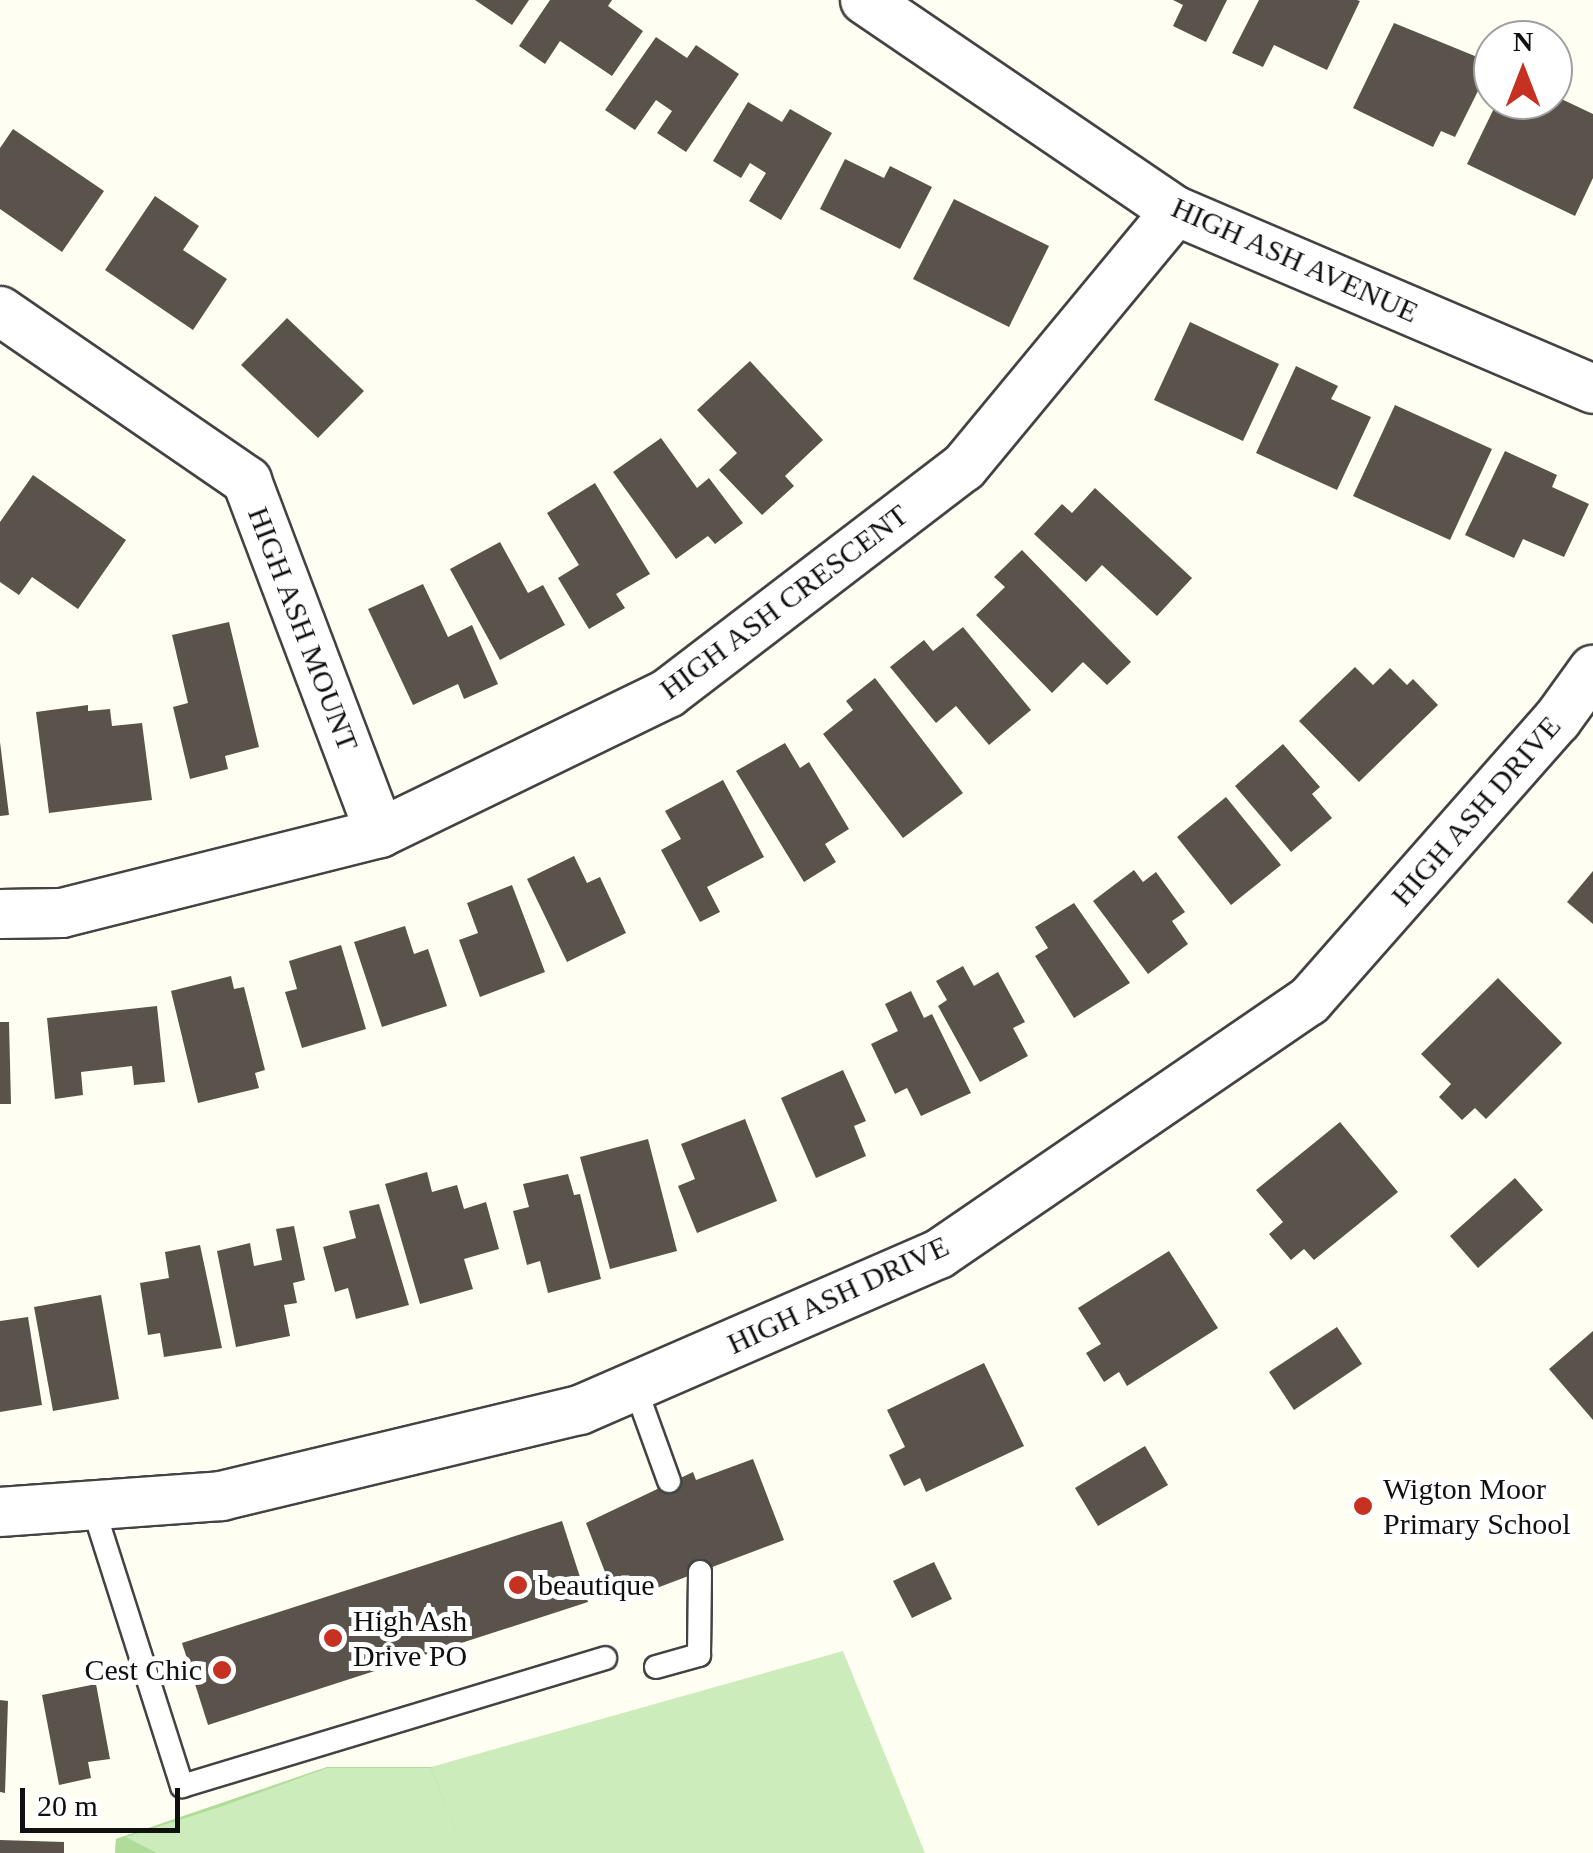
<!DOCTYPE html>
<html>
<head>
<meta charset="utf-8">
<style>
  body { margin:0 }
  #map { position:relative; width:1593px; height:1853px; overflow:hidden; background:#fffef3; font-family:"Times New Roman",serif }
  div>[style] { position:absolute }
  .green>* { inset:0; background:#cdecbb }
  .forest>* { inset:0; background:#afdd99 }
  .building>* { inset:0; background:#59534c }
  .roads { filter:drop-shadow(2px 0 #434343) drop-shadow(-2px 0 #434343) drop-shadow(0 2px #434343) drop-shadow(0 -2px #434343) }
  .lane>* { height:22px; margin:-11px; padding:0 11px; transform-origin:11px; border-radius:11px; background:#fff }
  .street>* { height:48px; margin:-24px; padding:0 24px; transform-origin:24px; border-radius:24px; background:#fff }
  .dots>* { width:28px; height:28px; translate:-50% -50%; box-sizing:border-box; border:5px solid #fff; border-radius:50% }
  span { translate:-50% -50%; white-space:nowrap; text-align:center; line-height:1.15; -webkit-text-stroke:10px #fff; paint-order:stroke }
  .street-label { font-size:30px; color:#101010 }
  .poi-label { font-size:30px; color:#101010 }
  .left { translate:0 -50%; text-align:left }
  .right { translate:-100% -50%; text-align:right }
  .north { position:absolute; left:1473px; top:20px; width:100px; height:100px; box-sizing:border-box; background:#fff; border:2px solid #9f9f9f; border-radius:50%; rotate:0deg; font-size:28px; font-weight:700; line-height:40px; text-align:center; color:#101010 }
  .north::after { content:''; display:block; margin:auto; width:35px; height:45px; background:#c63122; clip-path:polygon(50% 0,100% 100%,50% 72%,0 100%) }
  .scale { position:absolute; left:20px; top:1788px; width:160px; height:45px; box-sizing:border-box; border:5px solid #101010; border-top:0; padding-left:12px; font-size:30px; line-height:35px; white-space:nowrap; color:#101010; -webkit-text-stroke:8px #fff; paint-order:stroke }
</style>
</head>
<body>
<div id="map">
  <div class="green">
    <div style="clip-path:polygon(843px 1651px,925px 1853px,115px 1853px,116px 1839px,327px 1767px,431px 1767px)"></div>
  </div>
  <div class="forest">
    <div style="clip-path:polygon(327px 1767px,431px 1767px,464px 1853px,431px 1768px,327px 1768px,223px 1806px,126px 1837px,157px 1853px,115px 1853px,116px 1839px)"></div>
  </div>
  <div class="building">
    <div style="clip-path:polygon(475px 0,529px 0,512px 25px)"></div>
    <div style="clip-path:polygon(550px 0,612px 0,608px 6px,643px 31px,612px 76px,560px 41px,545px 64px,519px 46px)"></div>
    <div style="clip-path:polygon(1173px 0,1227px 0,1206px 42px,1173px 26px,1183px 5px)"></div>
    <div style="clip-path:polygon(1259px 0,1357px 0,1360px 1px,1327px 70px,1274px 45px,1263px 67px,1232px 53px)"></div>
    <div style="clip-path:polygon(1394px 23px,1492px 63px,1455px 137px,1441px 131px,1433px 147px,1353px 108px)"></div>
    <div style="clip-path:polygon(656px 37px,687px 58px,696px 45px,739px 74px,686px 152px,657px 133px,672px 111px,656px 100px,635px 130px,605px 110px)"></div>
    <div style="clip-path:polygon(1553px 95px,1593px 114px,1593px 178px,1575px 216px,1467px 164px,1498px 100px)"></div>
    <div style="clip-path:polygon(748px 102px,782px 122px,790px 109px,832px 133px,781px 220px,749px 201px,766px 173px,750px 163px,741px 178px,713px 161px)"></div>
    <div style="clip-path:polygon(13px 129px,104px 191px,62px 252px,0 209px,0 148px)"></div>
    <div style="clip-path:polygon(845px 159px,884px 178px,890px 166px,932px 187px,900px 249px,820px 209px)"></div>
    <div style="clip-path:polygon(155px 196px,199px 226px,183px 250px,227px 279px,193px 330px,105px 270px)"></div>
    <div style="clip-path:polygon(954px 199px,1049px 246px,1009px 327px,913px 279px)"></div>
    <div style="clip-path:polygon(287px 318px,364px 391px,318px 438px,241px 365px)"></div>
    <div style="clip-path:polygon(1190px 322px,1279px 364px,1243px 441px,1154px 400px)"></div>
    <div style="clip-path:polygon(750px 361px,823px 440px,785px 476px,794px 486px,762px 515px,719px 470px,737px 453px,697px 410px)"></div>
    <div style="clip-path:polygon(1296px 366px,1338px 386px,1331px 399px,1371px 417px,1337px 490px,1256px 453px)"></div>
    <div style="clip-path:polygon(1395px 405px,1492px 449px,1450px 540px,1353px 496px)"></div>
    <div style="clip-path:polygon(661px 438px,697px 488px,709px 478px,743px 523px,715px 544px,708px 536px,676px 559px,613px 472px)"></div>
    <div style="clip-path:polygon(1505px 451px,1557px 475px,1552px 487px,1589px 504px,1564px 557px,1523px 539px,1514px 558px,1465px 535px)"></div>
    <div style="clip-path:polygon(33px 475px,126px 540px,78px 609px,32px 577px,19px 595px,0 582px,0 522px)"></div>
    <div style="clip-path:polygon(595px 483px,650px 574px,616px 594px,625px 608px,589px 629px,558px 578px,579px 565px,547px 513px)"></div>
    <div style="clip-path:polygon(1095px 488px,1192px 578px,1157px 616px,1102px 565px,1086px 582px,1034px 534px,1062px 504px,1072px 513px)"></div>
    <div style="clip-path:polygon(500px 542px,528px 593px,543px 585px,565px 625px,500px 660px,450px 569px)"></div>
    <div style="clip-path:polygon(1022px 550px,1131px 662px,1107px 685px,1083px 662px,1052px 693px,976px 615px,1005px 587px,994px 577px)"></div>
    <div style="clip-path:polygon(423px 584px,448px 637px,472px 625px,498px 684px,464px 699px,458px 684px,413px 705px,368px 609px)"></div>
    <div style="clip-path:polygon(229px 622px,259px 747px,225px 756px,228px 769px,190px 779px,173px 707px,188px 703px,172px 635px)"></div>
    <div style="clip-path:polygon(963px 627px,1031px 710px,989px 745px,956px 706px,936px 723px,890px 667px,924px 640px,933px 651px)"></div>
    <div style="clip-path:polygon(1355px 667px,1373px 685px,1390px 668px,1407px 685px,1413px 679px,1438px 705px,1359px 782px,1299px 721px)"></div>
    <div style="clip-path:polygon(875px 678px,963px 793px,903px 838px,823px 734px,853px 710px,846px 701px)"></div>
    <div style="clip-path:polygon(88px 705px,88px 711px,110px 709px,112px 726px,142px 723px,152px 800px,49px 813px,36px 712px)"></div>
    <div style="clip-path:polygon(0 742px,9px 815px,0 816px)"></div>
    <div style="clip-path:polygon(785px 743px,800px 768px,809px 762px,849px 829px,825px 844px,836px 862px,804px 882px,736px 771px)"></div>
    <div style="clip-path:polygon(1283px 744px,1320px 787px,1312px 794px,1332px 818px,1291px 852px,1235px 786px)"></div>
    <div style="clip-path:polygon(723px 780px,764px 857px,707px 887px,720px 912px,700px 922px,661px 850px,681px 839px,665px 811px)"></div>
    <div style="clip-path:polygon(1226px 797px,1281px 865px,1231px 905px,1177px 837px)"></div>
    <div style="clip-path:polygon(574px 856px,587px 883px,600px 877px,626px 933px,567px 962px,527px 879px)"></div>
    <div style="clip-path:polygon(1134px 870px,1143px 882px,1156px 872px,1185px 912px,1172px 921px,1188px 944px,1148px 974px,1093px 901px)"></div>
    <div style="clip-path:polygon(1593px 871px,1593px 924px,1567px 902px)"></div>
    <div style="clip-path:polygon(512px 885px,545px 972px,480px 997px,459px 940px,478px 933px,467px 903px)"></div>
    <div style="clip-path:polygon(1074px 903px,1130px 983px,1074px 1018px,1035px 956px,1048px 948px,1035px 927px)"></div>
    <div style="clip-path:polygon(405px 926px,414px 954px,428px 949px,447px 1006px,382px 1027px,354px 942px)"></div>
    <div style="clip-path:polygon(341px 945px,366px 1029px,302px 1048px,285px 992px,297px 989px,289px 961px)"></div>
    <div style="clip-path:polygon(963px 966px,974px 986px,998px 972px,1025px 1022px,1013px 1028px,1028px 1056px,980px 1082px,938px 1006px,947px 1000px,936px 981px)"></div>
    <div style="clip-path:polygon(231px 976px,234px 989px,244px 987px,265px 1070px,255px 1073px,259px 1088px,198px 1103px,171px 991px)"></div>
    <div style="clip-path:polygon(1498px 978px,1562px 1043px,1486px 1119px,1475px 1108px,1462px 1120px,1439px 1097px,1451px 1084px,1421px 1054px)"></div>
    <div style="clip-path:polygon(911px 991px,924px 1018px,932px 1014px,971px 1093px,921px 1116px,907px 1088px,895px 1094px,871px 1044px,898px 1031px,885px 1004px)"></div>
    <div style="clip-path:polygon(157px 1006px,165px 1082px,134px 1085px,132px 1066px,81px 1072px,83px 1095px,55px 1099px,47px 1018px)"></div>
    <div style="clip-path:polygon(0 1022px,9px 1022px,11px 1104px,0 1104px)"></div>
    <div style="clip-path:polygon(843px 1070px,866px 1121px,854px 1126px,866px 1156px,816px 1178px,781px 1098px)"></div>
    <div style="clip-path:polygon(745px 1119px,777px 1201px,697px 1233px,678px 1186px,695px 1179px,681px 1144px)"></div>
    <div style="clip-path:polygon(1340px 1122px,1398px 1192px,1314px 1260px,1304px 1249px,1291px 1260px,1269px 1234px,1283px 1222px,1256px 1190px)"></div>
    <div style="clip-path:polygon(648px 1139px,677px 1251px,610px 1269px,580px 1157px)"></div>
    <div style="clip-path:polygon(427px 1172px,432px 1192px,457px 1185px,464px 1209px,486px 1202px,499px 1249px,464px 1259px,473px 1289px,420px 1304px,385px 1184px)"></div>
    <div style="clip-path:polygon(568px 1174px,574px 1195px,580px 1194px,601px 1279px,548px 1293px,540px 1261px,527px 1265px,513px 1211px,529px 1207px,523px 1184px)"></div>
    <div style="clip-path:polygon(1515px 1178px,1543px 1210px,1478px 1268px,1450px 1236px)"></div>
    <div style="clip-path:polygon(379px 1204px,409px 1305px,356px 1319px,348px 1288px,335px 1292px,323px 1247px,356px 1238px,349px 1211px)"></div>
    <div style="clip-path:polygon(294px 1226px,305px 1280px,293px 1283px,297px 1303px,284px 1305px,290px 1336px,236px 1347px,217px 1251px,250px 1243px,254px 1266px,282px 1260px,276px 1229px)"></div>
    <div style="clip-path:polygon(200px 1245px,222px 1348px,164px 1357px,160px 1333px,148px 1335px,140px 1283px,169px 1278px,165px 1252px)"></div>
    <div style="clip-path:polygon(1169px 1251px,1218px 1328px,1127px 1386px,1119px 1372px,1104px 1382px,1086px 1353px,1101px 1344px,1078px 1308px)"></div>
    <div style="clip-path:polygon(101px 1295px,119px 1399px,53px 1411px,34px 1307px)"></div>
    <div style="clip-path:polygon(28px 1317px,42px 1405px,0 1412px,0 1321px)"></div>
    <div style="clip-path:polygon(1337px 1327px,1362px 1364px,1294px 1410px,1269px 1372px)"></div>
    <div style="clip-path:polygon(1593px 1331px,1593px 1420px,1549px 1369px)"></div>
    <div style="clip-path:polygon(984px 1363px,1024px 1446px,926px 1492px,920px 1478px,904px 1486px,889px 1455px,905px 1447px,887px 1410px)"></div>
    <div style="clip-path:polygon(1145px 1446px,1168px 1485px,1098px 1526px,1075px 1488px)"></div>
    <div style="clip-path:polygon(753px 1459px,784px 1540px,617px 1603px,586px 1523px,693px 1472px,696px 1480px)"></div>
    <div style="clip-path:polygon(562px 1521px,588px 1602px,208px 1725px,182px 1643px)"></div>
    <div style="clip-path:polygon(934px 1562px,952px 1599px,912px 1618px,893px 1581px)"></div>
    <div style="clip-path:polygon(96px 1684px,110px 1759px,88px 1762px,91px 1778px,59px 1785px,42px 1695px)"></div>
    <div style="clip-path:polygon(0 1700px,8px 1701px,5px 1793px,0 1792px)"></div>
    <div style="clip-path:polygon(0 1840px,64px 1842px,64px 1853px,0 1853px)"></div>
  </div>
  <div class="roads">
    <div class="lane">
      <div style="left:635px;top:1387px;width:100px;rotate:70.1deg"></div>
      <div style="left:93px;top:1507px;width:293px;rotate:72.3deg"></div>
      <div style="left:182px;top:1786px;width:442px;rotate:-16.8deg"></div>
      <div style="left:656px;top:1667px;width:45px;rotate:-15.6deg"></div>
      <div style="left:699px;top:1655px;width:83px;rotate:-89.3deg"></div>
    </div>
    <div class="street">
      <div style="left:865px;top:0;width:376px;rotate:34.2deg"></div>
      <div style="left:1176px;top:211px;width:453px;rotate:23.1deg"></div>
      <div style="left:0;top:311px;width:300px;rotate:34.5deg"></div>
      <div style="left:247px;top:481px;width:376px;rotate:69.3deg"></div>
      <div style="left:0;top:914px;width:62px;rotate:-0.9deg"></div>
      <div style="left:62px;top:913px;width:328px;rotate:-14.1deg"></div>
      <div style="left:380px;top:833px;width:320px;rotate:-25.9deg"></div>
      <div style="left:668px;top:693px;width:372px;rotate:-37.4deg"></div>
      <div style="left:964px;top:467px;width:332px;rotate:-50.4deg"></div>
      <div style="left:0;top:1512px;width:222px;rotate:-4.1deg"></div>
      <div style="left:221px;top:1496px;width:369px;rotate:-13.5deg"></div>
      <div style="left:580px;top:1410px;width:391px;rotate:-23.5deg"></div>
      <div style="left:939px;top:1254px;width:448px;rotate:-34.4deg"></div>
      <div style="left:1309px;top:1001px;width:375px;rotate:-48.6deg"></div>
      <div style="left:1557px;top:720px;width:62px;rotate:-54.2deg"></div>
    </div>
  </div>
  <div class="dots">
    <div style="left:1363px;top:1506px;background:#c63122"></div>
    <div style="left:518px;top:1585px;background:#c63122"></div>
    <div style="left:333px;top:1638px;background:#c63122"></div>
    <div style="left:222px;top:1670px;background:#c63122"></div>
  </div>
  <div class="street-label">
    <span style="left:1295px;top:260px;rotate:24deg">HIGH ASH AVENUE</span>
    <span style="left:784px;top:602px;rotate:-37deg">HIGH ASH CRESCENT</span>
    <span style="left:303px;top:629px;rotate:69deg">HIGH ASH MOUNT</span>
    <span style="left:1476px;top:811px;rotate:-49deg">HIGH ASH DRIVE</span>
    <span style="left:838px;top:1295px;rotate:-25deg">HIGH ASH DRIVE</span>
  </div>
  <div class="poi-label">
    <span class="left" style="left:1383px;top:1506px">Wigton Moor<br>Primary School</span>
    <span class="left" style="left:538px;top:1585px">beautique</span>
    <span class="left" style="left:353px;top:1638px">High Ash<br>Drive PO</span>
    <span class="right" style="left:202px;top:1670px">Cest Chic</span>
  </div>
  <div class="north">N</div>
  <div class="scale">20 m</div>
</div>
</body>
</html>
